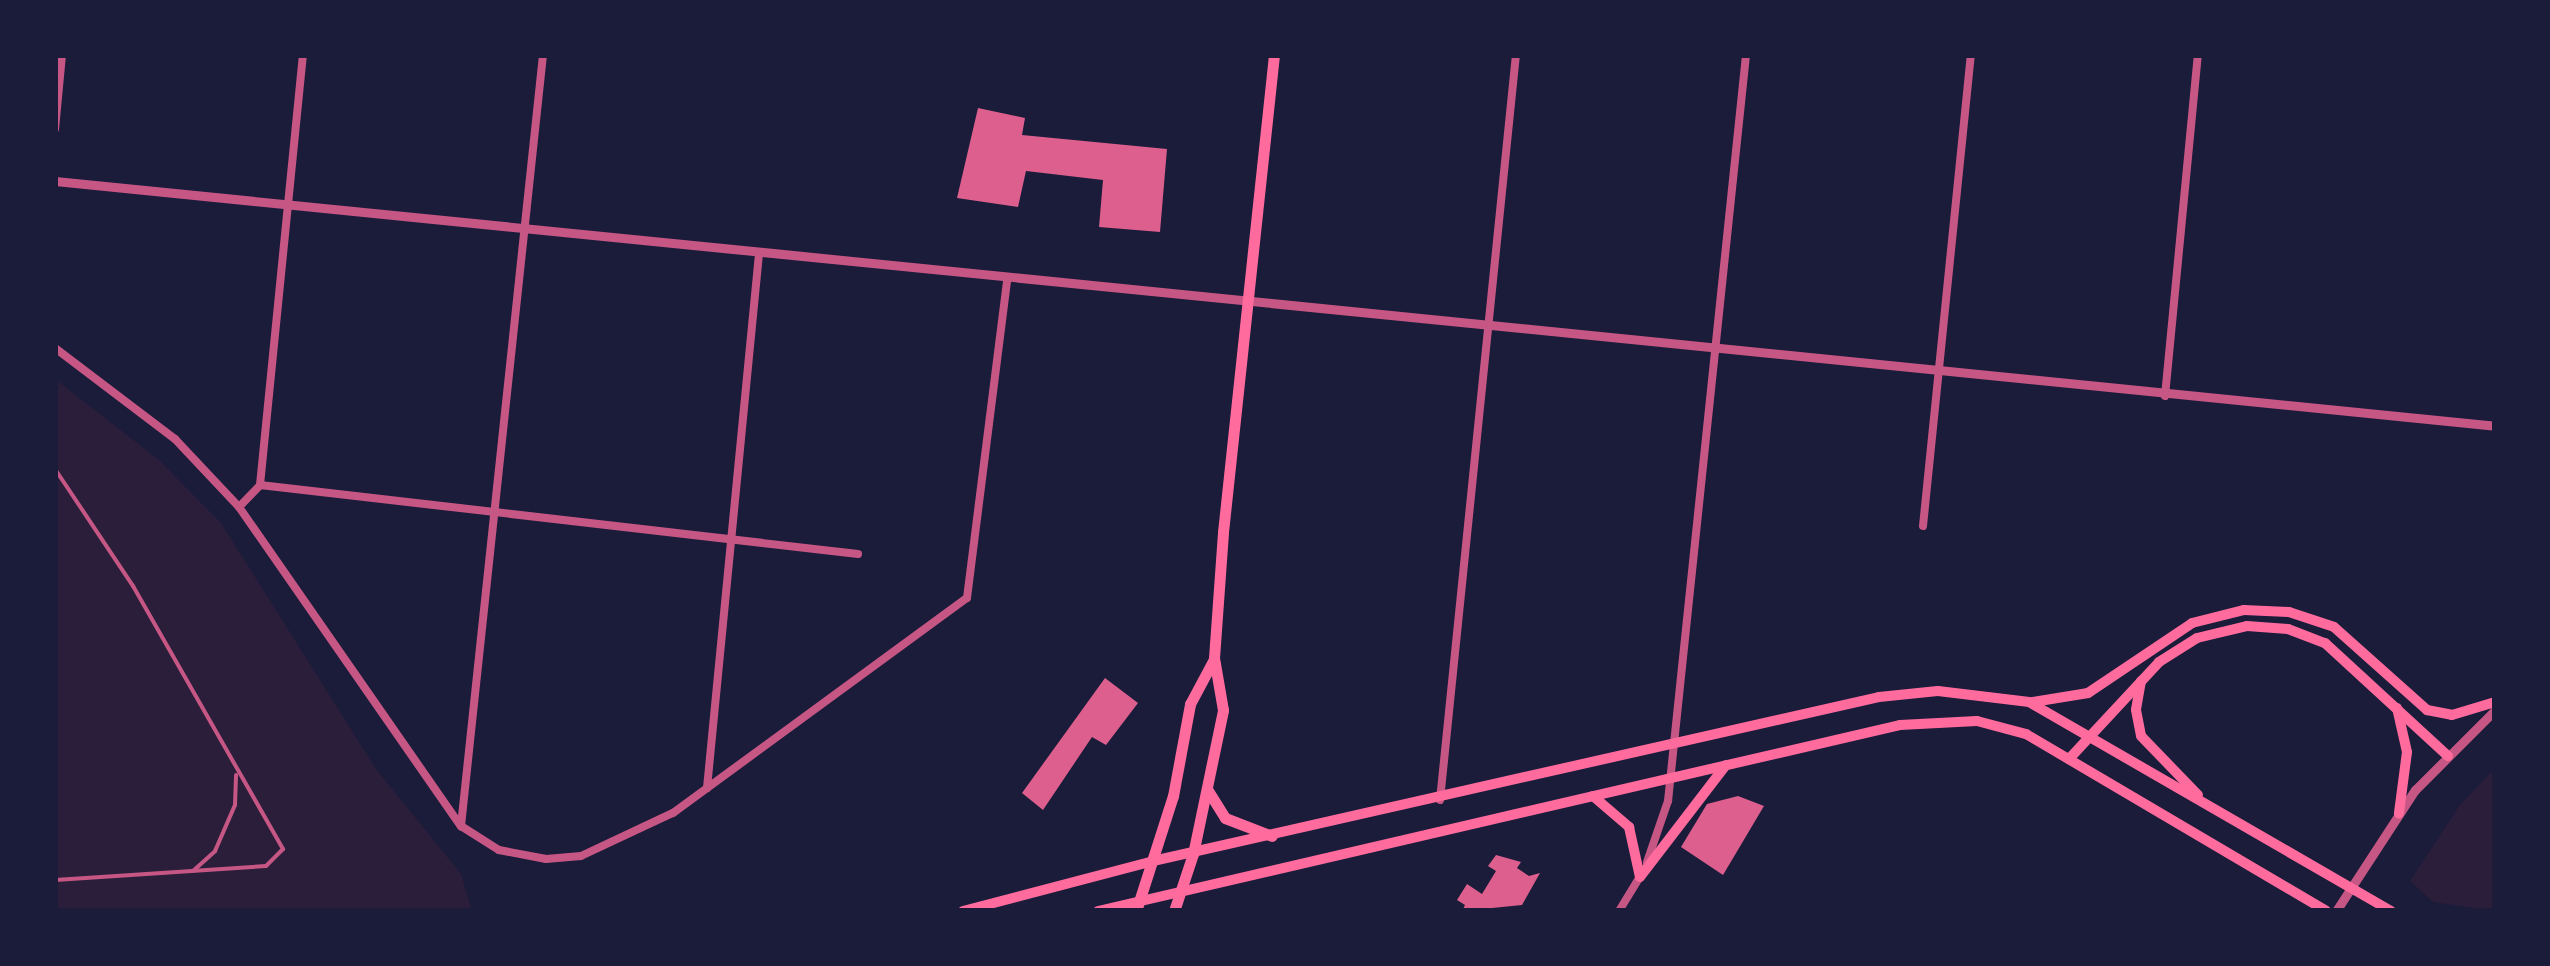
<!DOCTYPE html>
<html>
<head>
<meta charset="utf-8">
<style>
  body { margin:0 }
  #map { position:relative; width:2550px; height:966px; overflow:hidden; background:#1b1b3a; font-family:"Noto Sans",sans-serif }
  div>[style] { position:absolute }
  .green>* { inset:0; background:#2a1e3b }
  .building>* { inset:0; background:#dd5f8e }
  .service>* { height:4px; margin:-2px; padding:0 2px; transform-origin:2px; border-radius:2px; background:#c65784 }
  .minor>* { height:8px; margin:-4px; padding:0 4px; transform-origin:4px; border-radius:4px; background:#c65784 }
  .tertiary>* { height:9px; margin:-4.5px; padding:0 4.5px; transform-origin:4.5px; border-radius:4.5px; background:#c65784 }
  .secondary>* { height:10px; margin:-5px; padding:0 5px; transform-origin:5px; border-radius:5px; background:#ff6b9d }
  .trunk>* { height:11px; margin:-5.5px; padding:0 5.5px; transform-origin:5.5px; border-radius:5.5px; background:#ff6b9d }
  span { translate:-50% -50%; white-space:nowrap; text-align:center; line-height:1.15; -webkit-text-stroke:10px #1b1b3a; paint-order:stroke }
  .frame { position:absolute; inset:0; border:58px solid #1b1b3a; pointer-events:none }
</style>
</head>
<body>
<div id="map">
  <div class="green">
    <div style="clip-path:polygon(55px 379px,159px 460px,221px 523px,376px 769px,461px 874px,472px 911px,55px 911px)"></div>
    <div style="clip-path:polygon(2495px 768px,2495px 911px,2433px 902px,2410px 881px,2460px 805px)"></div>
  </div>
  <div class="building">
    <div style="clip-path:polygon(978px 108px,1025px 118px,1022px 135px,1167px 149px,1160px 232px,1099px 227px,1103px 180px,1026px 171px,1018px 207px,957px 198px)"></div>
    <div style="clip-path:polygon(1105px 678px,1138px 703px,1106px 745px,1092px 737px,1043px 810px,1022px 793px)"></div>
    <div style="clip-path:polygon(1738px 796px,1764px 806px,1723px 875px,1681px 847px,1707px 804px)"></div>
    <div style="clip-path:polygon(1496px 855px,1521px 862px,1517px 868px,1529px 876px,1540px 873px,1522px 905px,1462px 911px,1465px 905px,1457px 900px,1467px 884px,1482px 894px,1496px 871px,1488px 866px)"></div>
  </div>
  <div class="service">
    <div style="left:55px;top:469px;width:141px;rotate:56.3deg"></div>
    <div style="left:133px;top:586px;width:303px;rotate:60.3deg"></div>
    <div style="left:283px;top:849px;width:24px;rotate:135deg"></div>
    <div style="left:266px;top:866px;width:211px;rotate:176.2deg"></div>
    <div style="left:55px;top:747px;width:48px;rotate:90deg"></div>
    <div style="left:193px;top:871px;width:30px;rotate:-42deg"></div>
    <div style="left:215px;top:851px;width:50px;rotate:-66.5deg"></div>
    <div style="left:235px;top:805px;width:30px;rotate:-88deg"></div>
  </div>
  <div class="minor">
    <div style="left:55px;top:129px;width:74px;rotate:-84.6deg"></div>
    <div style="left:55px;top:348px;width:151px;rotate:37.2deg"></div>
    <div style="left:175px;top:439px;width:93px;rotate:46.7deg"></div>
    <div style="left:239px;top:507px;width:389px;rotate:55.2deg"></div>
    <div style="left:461px;top:826px;width:45px;rotate:32.3deg"></div>
    <div style="left:499px;top:850px;width:48px;rotate:10.8deg"></div>
    <div style="left:546px;top:859px;width:35px;rotate:-5deg"></div>
    <div style="left:581px;top:856px;width:102px;rotate:-25.1deg"></div>
    <div style="left:673px;top:813px;width:364px;rotate:-36.2deg"></div>
    <div style="left:967px;top:598px;width:321px;rotate:-82.8deg"></div>
    <div style="left:2165px;top:396px;width:343px;rotate:-84.5deg"></div>
    <div style="left:260px;top:485px;width:602px;rotate:6.58deg"></div>
    <div style="left:260px;top:485px;width:432px;rotate:-84.3deg"></div>
    <div style="left:239px;top:507px;width:30px;rotate:-46deg"></div>
    <div style="left:1923px;top:526px;width:473px;rotate:-84.2deg"></div>
    <div style="left:707px;top:788px;width:537px;rotate:-84.44deg"></div>
    <div style="left:1440px;top:800px;width:749px;rotate:-84.18deg"></div>
    <div style="left:461px;top:826px;width:775px;rotate:-83.93deg"></div>
    <div style="left:1647px;top:862px;width:65px;rotate:-71deg"></div>
    <div style="left:1668px;top:801px;width:750px;rotate:-84.03deg"></div>
    <div style="left:1619px;top:911px;width:42px;rotate:-58.6deg"></div>
  </div>
  <div class="tertiary">
    <div style="left:55px;top:181px;width:2452px;rotate:5.73deg"></div>
    <div style="left:2336px;top:911px;width:145px;rotate:-56.9deg"></div>
    <div style="left:2415px;top:790px;width:113px;rotate:-45deg"></div>
  </div>
  <div class="secondary">
    <div style="left:2141px;top:681px;width:29px;rotate:100deg"></div>
    <div style="left:2136px;top:710px;width:26px;rotate:79deg"></div>
    <div style="left:2141px;top:736px;width:82px;rotate:46deg"></div>
    <div style="left:2033px;top:702px;width:56px;rotate:-9.3deg"></div>
    <div style="left:2088px;top:693px;width:125px;rotate:-33.9deg"></div>
    <div style="left:2192px;top:623px;width:54px;rotate:-14deg"></div>
    <div style="left:2244px;top:610px;width:45px;rotate:2.5deg"></div>
    <div style="left:2289px;top:612px;width:47px;rotate:18.4deg"></div>
    <div style="left:2334px;top:627px;width:125px;rotate:41.7deg"></div>
    <div style="left:2427px;top:710px;width:25px;rotate:11deg"></div>
    <div style="left:2452px;top:715px;width:45px;rotate:-16.8deg"></div>
    <div style="left:2397px;top:708px;width:45px;rotate:77.2deg"></div>
    <div style="left:2407px;top:752px;width:62px;rotate:97.5deg"></div>
    <div style="left:2069px;top:759px;width:132px;rotate:-47.1deg"></div>
    <div style="left:2159px;top:662px;width:45px;rotate:-32.3deg"></div>
    <div style="left:2197px;top:638px;width:51px;rotate:-13.5deg"></div>
    <div style="left:2247px;top:626px;width:41px;rotate:4.2deg"></div>
    <div style="left:2288px;top:629px;width:40px;rotate:21deg"></div>
    <div style="left:2325px;top:643px;width:167px;rotate:42.6deg"></div>
    <div style="left:1593px;top:796px;width:48px;rotate:40.7deg"></div>
    <div style="left:1629px;top:827px;width:51px;rotate:77.6deg"></div>
    <div style="left:1640px;top:877px;width:141px;rotate:-52.5deg"></div>
    <div style="left:963px;top:911px;width:196px;rotate:-14.7deg"></div>
    <div style="left:1153px;top:861px;width:744px;rotate:-12.73deg"></div>
    <div style="left:1879px;top:697px;width:59px;rotate:-5.8deg"></div>
    <div style="left:1938px;top:691px;width:92px;rotate:6.9deg"></div>
    <div style="left:2029px;top:702px;width:418px;rotate:30deg"></div>
    <div style="left:1098px;top:911px;width:823px;rotate:-13.06deg"></div>
    <div style="left:1900px;top:725px;width:77px;rotate:-3deg"></div>
    <div style="left:1977px;top:721px;width:51px;rotate:14.9deg"></div>
    <div style="left:2026px;top:734px;width:348px;rotate:30.5deg"></div>
  </div>
  <div class="trunk">
    <div style="left:1207px;top:789px;width:34px;rotate:58deg"></div>
    <div style="left:1225px;top:818px;width:50px;rotate:21deg"></div>
    <div style="left:1136px;top:911px;width:121px;rotate:-72.2deg"></div>
    <div style="left:1173px;top:796px;width:94px;rotate:-79.5deg"></div>
    <div style="left:1190px;top:704px;width:51px;rotate:-61.9deg"></div>
    <div style="left:1174px;top:911px;width:60px;rotate:-71.6deg"></div>
    <div style="left:1193px;top:854px;width:147px;rotate:-78.2deg"></div>
    <div style="left:1223px;top:710px;width:53px;rotate:-99.8deg"></div>
    <div style="left:1214px;top:658px;width:126px;rotate:-85.9deg"></div>
    <div style="left:1223px;top:532px;width:480px;rotate:-83.9deg"></div>
  </div>
  <div class="frame"></div>
</div>
</body>
</html>
